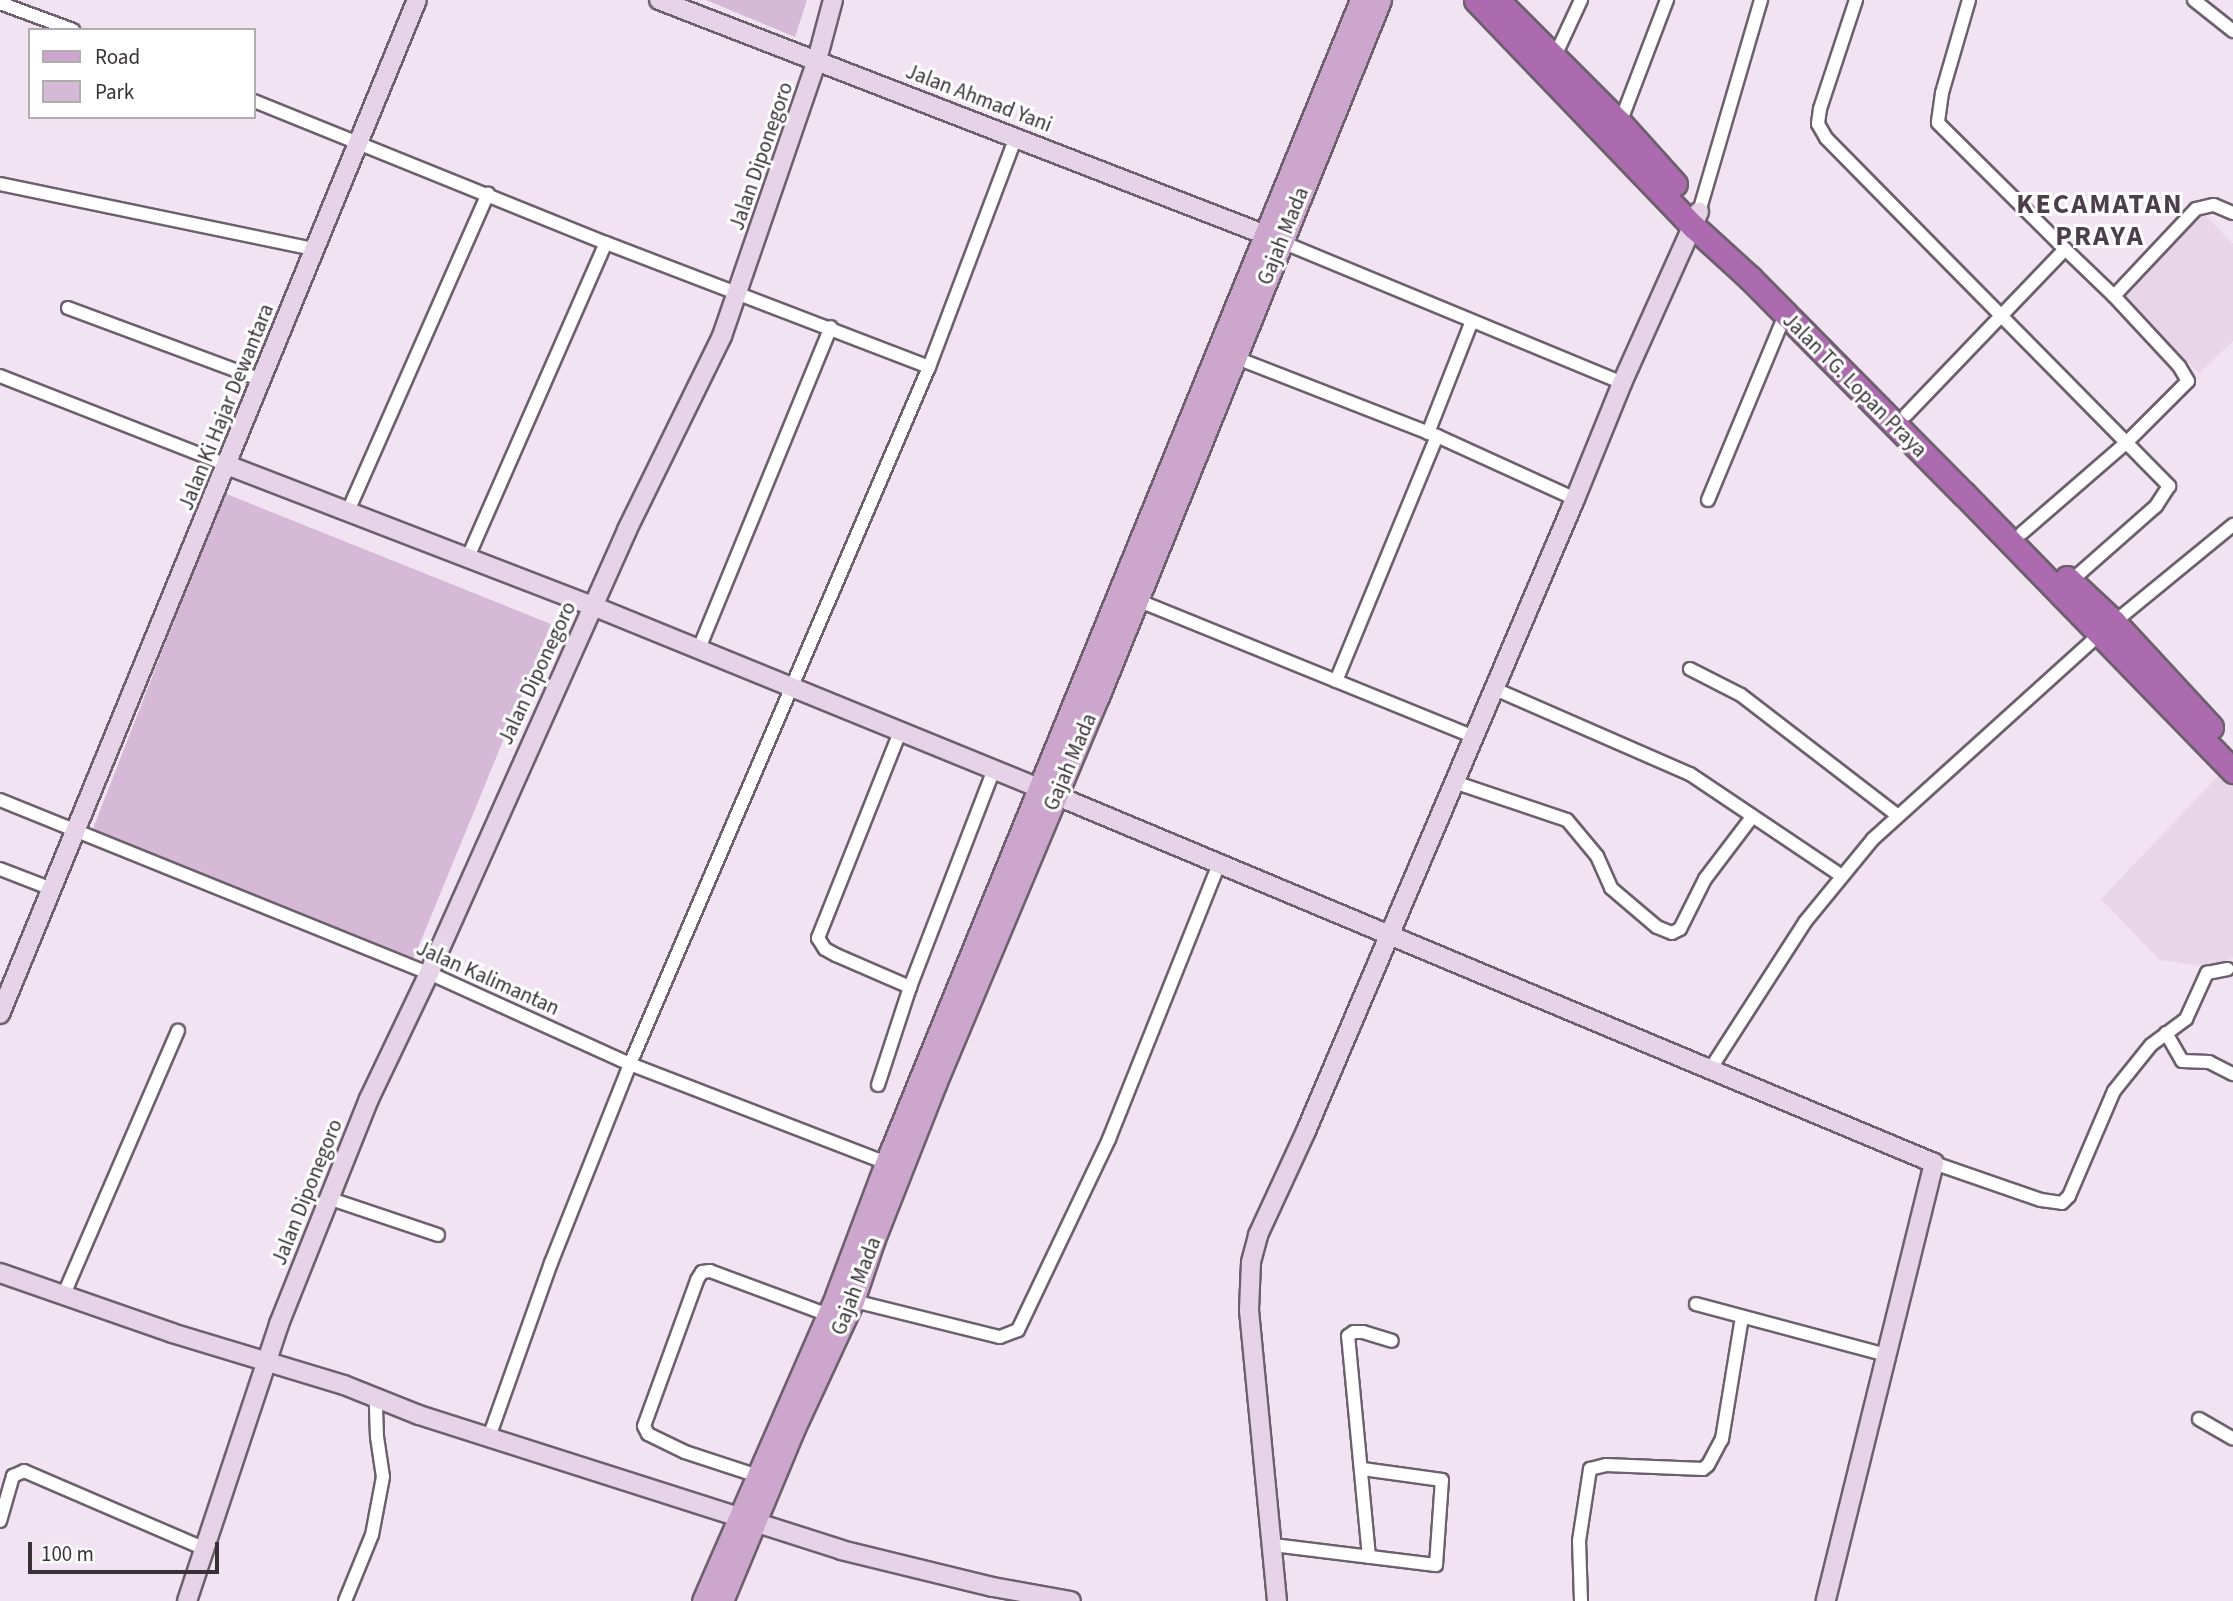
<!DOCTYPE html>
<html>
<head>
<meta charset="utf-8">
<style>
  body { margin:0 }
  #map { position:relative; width:2233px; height:1601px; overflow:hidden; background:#f1e3f2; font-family:"Source Sans 3",sans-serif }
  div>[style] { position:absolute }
  .built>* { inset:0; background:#e8d5e8 }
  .green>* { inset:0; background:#d6b9d6 }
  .roads { filter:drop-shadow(2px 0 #6c606c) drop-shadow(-2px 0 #6c606c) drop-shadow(0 2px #6c606c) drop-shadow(0 -2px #6c606c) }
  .street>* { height:12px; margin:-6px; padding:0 6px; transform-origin:6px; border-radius:6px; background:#fff }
  .secondary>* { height:18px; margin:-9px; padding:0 9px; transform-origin:9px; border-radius:9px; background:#e6d3e7 }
  .primary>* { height:21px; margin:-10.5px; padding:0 10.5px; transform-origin:10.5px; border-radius:10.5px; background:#cda6ce }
  .highway>* { height:23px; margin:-11.5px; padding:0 11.5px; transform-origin:11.5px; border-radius:11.5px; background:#ab6bae }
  span { translate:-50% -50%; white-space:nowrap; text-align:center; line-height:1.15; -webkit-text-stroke:6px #fff; paint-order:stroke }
  .street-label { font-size:21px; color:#373137 }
  .district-label { font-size:28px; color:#4a3f4a; font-weight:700; letter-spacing:2px }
  .legend { position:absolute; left:28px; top:28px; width:228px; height:91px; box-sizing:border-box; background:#fff; border:2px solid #afadaf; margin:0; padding:9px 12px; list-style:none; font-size:21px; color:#373137 }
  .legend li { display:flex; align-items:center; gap:14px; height:35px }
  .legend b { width:35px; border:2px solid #afadaf }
  .scale { position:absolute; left:28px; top:1542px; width:191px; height:32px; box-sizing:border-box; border:4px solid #373137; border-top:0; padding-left:9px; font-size:21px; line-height:24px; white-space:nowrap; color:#373137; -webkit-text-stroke:5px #fff; paint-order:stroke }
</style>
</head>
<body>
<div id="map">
  <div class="built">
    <div style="clip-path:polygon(2202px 212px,2233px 244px,2233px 341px,2199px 373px,2121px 294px)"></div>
    <div style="clip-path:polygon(2221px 773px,2233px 785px,2233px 957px,2217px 968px,2160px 960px,2101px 899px)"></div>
  </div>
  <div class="green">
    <div style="clip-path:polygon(706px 0,807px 0,795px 37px)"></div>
    <div style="clip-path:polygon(224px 493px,551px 624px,413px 960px,92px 831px)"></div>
  </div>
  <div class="roads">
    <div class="street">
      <div style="left:1856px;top:0;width:115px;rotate:108.3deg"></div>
      <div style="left:1820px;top:109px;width:15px;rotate:98deg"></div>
      <div style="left:1818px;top:124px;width:16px;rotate:60deg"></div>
      <div style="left:1826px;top:138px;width:489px;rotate:45.4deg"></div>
      <div style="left:2169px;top:486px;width:24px;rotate:123deg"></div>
      <div style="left:2156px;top:506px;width:113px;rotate:138.6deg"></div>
      <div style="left:1969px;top:0;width:97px;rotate:106.2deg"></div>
      <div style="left:1942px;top:93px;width:30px;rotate:98deg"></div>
      <div style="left:1938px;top:123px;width:179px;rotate:44.8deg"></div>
      <div style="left:2194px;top:0;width:50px;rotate:38.5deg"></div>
      <div style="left:0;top:3px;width:78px;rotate:20.3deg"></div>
      <div style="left:1555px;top:56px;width:62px;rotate:-65.1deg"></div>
      <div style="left:254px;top:101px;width:380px;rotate:22deg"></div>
      <div style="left:606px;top:243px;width:346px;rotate:21deg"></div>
      <div style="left:929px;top:367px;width:246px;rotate:-69.3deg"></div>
      <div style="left:1620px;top:123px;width:132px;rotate:-69.1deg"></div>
      <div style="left:0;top:184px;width:322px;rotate:11.7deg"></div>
      <div style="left:1699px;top:212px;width:221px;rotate:-73.7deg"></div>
      <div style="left:1282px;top:242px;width:368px;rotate:22.5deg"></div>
      <div style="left:68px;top:308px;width:207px;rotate:20.4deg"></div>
      <div style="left:1234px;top:357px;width:218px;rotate:21.3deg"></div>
      <div style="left:1437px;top:436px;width:152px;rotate:24.5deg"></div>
      <div style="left:0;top:376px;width:244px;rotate:21.4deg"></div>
      <div style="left:1906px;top:415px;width:230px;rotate:-46.2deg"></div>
      <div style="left:2065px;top:249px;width:68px;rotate:43.8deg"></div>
      <div style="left:2114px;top:296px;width:120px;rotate:-46.7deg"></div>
      <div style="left:2196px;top:209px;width:18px;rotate:-13deg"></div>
      <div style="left:2214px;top:205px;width:21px;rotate:23deg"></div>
      <div style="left:1428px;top:433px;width:120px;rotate:-68.6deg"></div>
      <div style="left:1708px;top:500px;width:200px;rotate:-67.4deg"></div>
      <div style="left:348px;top:511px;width:347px;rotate:-66.2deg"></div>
      <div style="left:2022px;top:533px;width:139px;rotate:-40.9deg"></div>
      <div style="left:2127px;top:442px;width:86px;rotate:-45deg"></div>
      <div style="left:2188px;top:381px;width:17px;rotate:-121deg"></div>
      <div style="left:2179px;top:366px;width:96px;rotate:-132.9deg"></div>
      <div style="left:468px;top:557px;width:343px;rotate:-66.3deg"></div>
      <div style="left:1137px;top:600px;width:362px;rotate:22.1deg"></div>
      <div style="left:698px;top:651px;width:350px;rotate:-67.7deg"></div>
      <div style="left:1690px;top:669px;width:57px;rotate:27deg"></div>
      <div style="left:1741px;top:695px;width:198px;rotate:37.6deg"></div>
      <div style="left:1336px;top:681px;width:265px;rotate:-67.6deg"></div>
      <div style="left:1495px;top:689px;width:213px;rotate:23.6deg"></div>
      <div style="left:1690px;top:774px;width:183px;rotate:33.9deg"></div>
      <div style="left:900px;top:732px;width:222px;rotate:111.7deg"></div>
      <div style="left:818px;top:938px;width:13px;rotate:58deg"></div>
      <div style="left:825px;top:949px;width:13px;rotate:29deg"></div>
      <div style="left:836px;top:955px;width:81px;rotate:23.4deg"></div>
      <div style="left:1454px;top:782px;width:119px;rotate:18.6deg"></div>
      <div style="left:1567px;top:820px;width:47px;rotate:50.2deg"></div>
      <div style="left:1597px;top:856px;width:35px;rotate:66deg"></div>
      <div style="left:1611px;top:888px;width:60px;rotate:40.3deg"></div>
      <div style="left:1657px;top:927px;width:16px;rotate:22deg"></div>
      <div style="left:1672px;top:933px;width:9px;rotate:-27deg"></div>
      <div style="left:1680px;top:929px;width:56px;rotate:-63.4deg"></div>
      <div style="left:1705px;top:879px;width:78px;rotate:-52.8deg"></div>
      <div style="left:0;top:800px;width:463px;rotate:22deg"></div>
      <div style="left:429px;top:973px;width:221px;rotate:24.4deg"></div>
      <div style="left:630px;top:1064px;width:274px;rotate:21.1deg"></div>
      <div style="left:0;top:869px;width:53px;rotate:21.2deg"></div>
      <div style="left:2166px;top:1033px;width:32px;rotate:60deg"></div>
      <div style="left:2182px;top:1061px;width:27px;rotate:2deg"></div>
      <div style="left:2209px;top:1062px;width:27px;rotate:27deg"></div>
      <div style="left:1711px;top:1068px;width:174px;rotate:-57.2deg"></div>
      <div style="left:1805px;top:922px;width:107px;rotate:-50.7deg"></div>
      <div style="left:1873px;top:839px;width:307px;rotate:-42.1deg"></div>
      <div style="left:2101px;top:633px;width:171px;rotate:-39.3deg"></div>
      <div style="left:878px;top:1085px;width:103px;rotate:-71.9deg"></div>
      <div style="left:910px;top:987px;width:234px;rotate:-68.9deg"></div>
      <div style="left:1934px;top:1163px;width:113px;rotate:19.1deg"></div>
      <div style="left:2041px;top:1200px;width:21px;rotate:8deg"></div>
      <div style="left:2062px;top:1203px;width:10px;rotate:-45deg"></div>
      <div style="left:2069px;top:1196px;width:114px;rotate:-66.8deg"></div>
      <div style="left:2114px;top:1091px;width:59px;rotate:-51.2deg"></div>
      <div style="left:2151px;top:1045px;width:44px;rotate:-36.6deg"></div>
      <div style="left:2186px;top:1019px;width:51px;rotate:-65.5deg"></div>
      <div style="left:2207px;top:973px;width:21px;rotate:-11deg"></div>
      <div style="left:328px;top:1198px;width:116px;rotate:18.6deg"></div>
      <div style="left:64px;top:1294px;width:287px;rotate:-66.6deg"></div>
      <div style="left:850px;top:1300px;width:154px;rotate:13.9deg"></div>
      <div style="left:1000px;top:1337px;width:19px;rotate:-21deg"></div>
      <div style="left:1018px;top:1330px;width:212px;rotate:-64.5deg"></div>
      <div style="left:1109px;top:1139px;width:296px;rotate:-68.2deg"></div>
      <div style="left:1696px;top:1304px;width:197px;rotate:15deg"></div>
      <div style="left:2199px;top:1419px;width:39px;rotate:30deg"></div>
      <div style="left:489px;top:1437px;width:185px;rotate:-70.4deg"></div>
      <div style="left:551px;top:1263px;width:214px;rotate:-68.3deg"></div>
      <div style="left:630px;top:1064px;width:758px;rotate:-66.78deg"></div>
      <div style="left:758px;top:1476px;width:77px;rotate:-161.8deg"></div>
      <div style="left:685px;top:1452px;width:41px;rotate:-154.1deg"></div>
      <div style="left:648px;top:1434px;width:9px;rotate:-117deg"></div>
      <div style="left:644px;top:1426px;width:155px;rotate:-70deg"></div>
      <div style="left:697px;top:1280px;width:9px;rotate:-58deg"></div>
      <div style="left:702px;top:1272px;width:8px;rotate:-7deg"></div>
      <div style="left:710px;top:1271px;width:126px;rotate:20.4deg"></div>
      <div style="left:0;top:1521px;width:47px;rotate:-73.9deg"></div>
      <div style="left:13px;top:1476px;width:12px;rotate:-24deg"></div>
      <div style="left:24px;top:1471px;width:195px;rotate:23.3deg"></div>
      <div style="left:1273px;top:1545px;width:164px;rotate:7deg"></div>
      <div style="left:1436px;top:1565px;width:85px;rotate:-86deg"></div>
      <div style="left:1442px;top:1480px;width:80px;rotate:-172.1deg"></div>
      <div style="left:1369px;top:1557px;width:222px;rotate:-95.4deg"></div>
      <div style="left:1348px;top:1336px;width:7px;rotate:-34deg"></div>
      <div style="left:1354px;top:1332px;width:9px"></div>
      <div style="left:1363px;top:1332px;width:30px;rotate:17deg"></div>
      <div style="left:345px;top:1601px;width:71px;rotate:-67.8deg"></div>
      <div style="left:372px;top:1535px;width:59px;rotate:-79.3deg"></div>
      <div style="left:383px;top:1477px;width:40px;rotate:-98.5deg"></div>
      <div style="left:377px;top:1437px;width:38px;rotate:-92deg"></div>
      <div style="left:1581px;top:1601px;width:60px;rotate:-91.9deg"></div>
      <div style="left:1579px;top:1541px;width:73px;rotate:-81.3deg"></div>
      <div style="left:1590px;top:1469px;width:16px;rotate:-14deg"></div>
      <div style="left:1606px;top:1465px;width:97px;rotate:2.4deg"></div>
      <div style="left:1703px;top:1469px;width:6px;rotate:-39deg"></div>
      <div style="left:1708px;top:1465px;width:30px;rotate:-62deg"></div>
      <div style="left:1722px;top:1439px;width:124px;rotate:-80.7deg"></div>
    </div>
    <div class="secondary">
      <div style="left:659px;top:0;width:662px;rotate:21.17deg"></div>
      <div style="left:227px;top:465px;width:392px;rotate:21.1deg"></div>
      <div style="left:593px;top:606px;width:482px;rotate:22.2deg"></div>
      <div style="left:1055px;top:795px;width:953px;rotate:22.72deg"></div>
      <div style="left:1934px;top:1163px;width:451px;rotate:103.9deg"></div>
      <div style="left:0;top:1014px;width:1096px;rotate:-67.65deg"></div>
      <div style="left:0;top:1273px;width:182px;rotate:19.2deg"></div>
      <div style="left:172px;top:1333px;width:180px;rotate:16.8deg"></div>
      <div style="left:344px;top:1385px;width:81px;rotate:21.8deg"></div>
      <div style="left:419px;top:1415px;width:443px;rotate:17.7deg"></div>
      <div style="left:841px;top:1550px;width:156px;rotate:13.7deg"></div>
      <div style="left:993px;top:1587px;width:79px;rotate:10.2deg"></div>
      <div style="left:187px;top:1601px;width:292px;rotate:-71.6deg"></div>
      <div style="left:279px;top:1324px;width:242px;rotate:-68.2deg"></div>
      <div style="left:369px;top:1099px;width:140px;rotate:-64.5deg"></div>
      <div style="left:429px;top:973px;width:485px;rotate:-65.9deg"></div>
      <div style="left:627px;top:530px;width:216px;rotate:-63.9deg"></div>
      <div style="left:722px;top:336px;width:292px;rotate:-71deg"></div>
      <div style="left:817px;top:60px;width:62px;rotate:-75.1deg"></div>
      <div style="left:1277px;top:1601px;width:292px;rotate:-95.5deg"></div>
      <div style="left:1249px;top:1310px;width:48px;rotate:-87.6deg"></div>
      <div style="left:1251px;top:1262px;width:28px;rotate:-75deg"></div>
      <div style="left:1258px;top:1235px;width:115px;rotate:-65.2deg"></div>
      <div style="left:1306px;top:1131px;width:687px;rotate:-66.94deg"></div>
      <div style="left:1575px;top:499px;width:125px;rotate:-67.9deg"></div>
      <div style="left:1622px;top:383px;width:188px;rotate:-65.8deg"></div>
    </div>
    <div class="primary">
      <div style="left:703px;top:1601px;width:333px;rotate:-66.4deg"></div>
      <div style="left:836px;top:1296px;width:142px;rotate:-69.4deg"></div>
      <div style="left:886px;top:1163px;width:1256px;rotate:-67.78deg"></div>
      <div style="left:722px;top:1601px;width:187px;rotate:-67.4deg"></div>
      <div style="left:794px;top:1428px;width:140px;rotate:-65.1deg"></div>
      <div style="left:853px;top:1301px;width:65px;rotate:-71.3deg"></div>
      <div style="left:874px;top:1239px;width:167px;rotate:-68.5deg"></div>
      <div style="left:935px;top:1084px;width:420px;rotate:-67.2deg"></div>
      <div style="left:1098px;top:697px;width:752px;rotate:-67.97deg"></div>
    </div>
    <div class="highway">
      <div style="left:1476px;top:0;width:315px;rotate:46.2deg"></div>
      <div style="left:1694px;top:227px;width:76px;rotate:42.3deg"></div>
      <div style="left:1750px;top:278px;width:303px;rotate:45.3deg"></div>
      <div style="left:1963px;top:493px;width:388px;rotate:45.8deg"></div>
      <div style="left:1502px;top:5px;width:167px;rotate:45deg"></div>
      <div style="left:1620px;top:123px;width:82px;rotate:48deg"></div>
      <div style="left:2067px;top:578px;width:64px;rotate:43.1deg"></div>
      <div style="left:2114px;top:622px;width:143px;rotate:47.3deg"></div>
    </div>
  </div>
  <div class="street-label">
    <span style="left:979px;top:98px;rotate:21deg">Jalan Ahmad Yani</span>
    <span style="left:761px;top:156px;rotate:-71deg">Jalan Diponegoro</span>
    <span style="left:1283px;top:236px;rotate:-68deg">Gajah Mada</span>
    <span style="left:1855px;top:385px;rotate:45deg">Jalan TG. Lopan Praya</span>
    <span style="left:226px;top:407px;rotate:-68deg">Jalan Ki Hajar Dewantara</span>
    <span style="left:537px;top:673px;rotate:-65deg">Jalan Diponegoro</span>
    <span style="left:1070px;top:762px;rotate:-67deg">Gajah Mada</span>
    <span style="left:488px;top:978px;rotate:24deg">Jalan Kalimantan</span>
    <span style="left:307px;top:1192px;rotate:-68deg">Jalan Diponegoro</span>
    <span style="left:856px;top:1286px;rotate:-69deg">Gajah Mada</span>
  </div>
  <div class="district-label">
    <span style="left:2100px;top:220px">KECAMATAN<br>PRAYA</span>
  </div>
  <ul class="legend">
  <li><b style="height:9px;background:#cda6ce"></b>Road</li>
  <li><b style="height:19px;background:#d6b9d6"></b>Park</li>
  </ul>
  <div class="scale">100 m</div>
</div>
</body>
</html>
